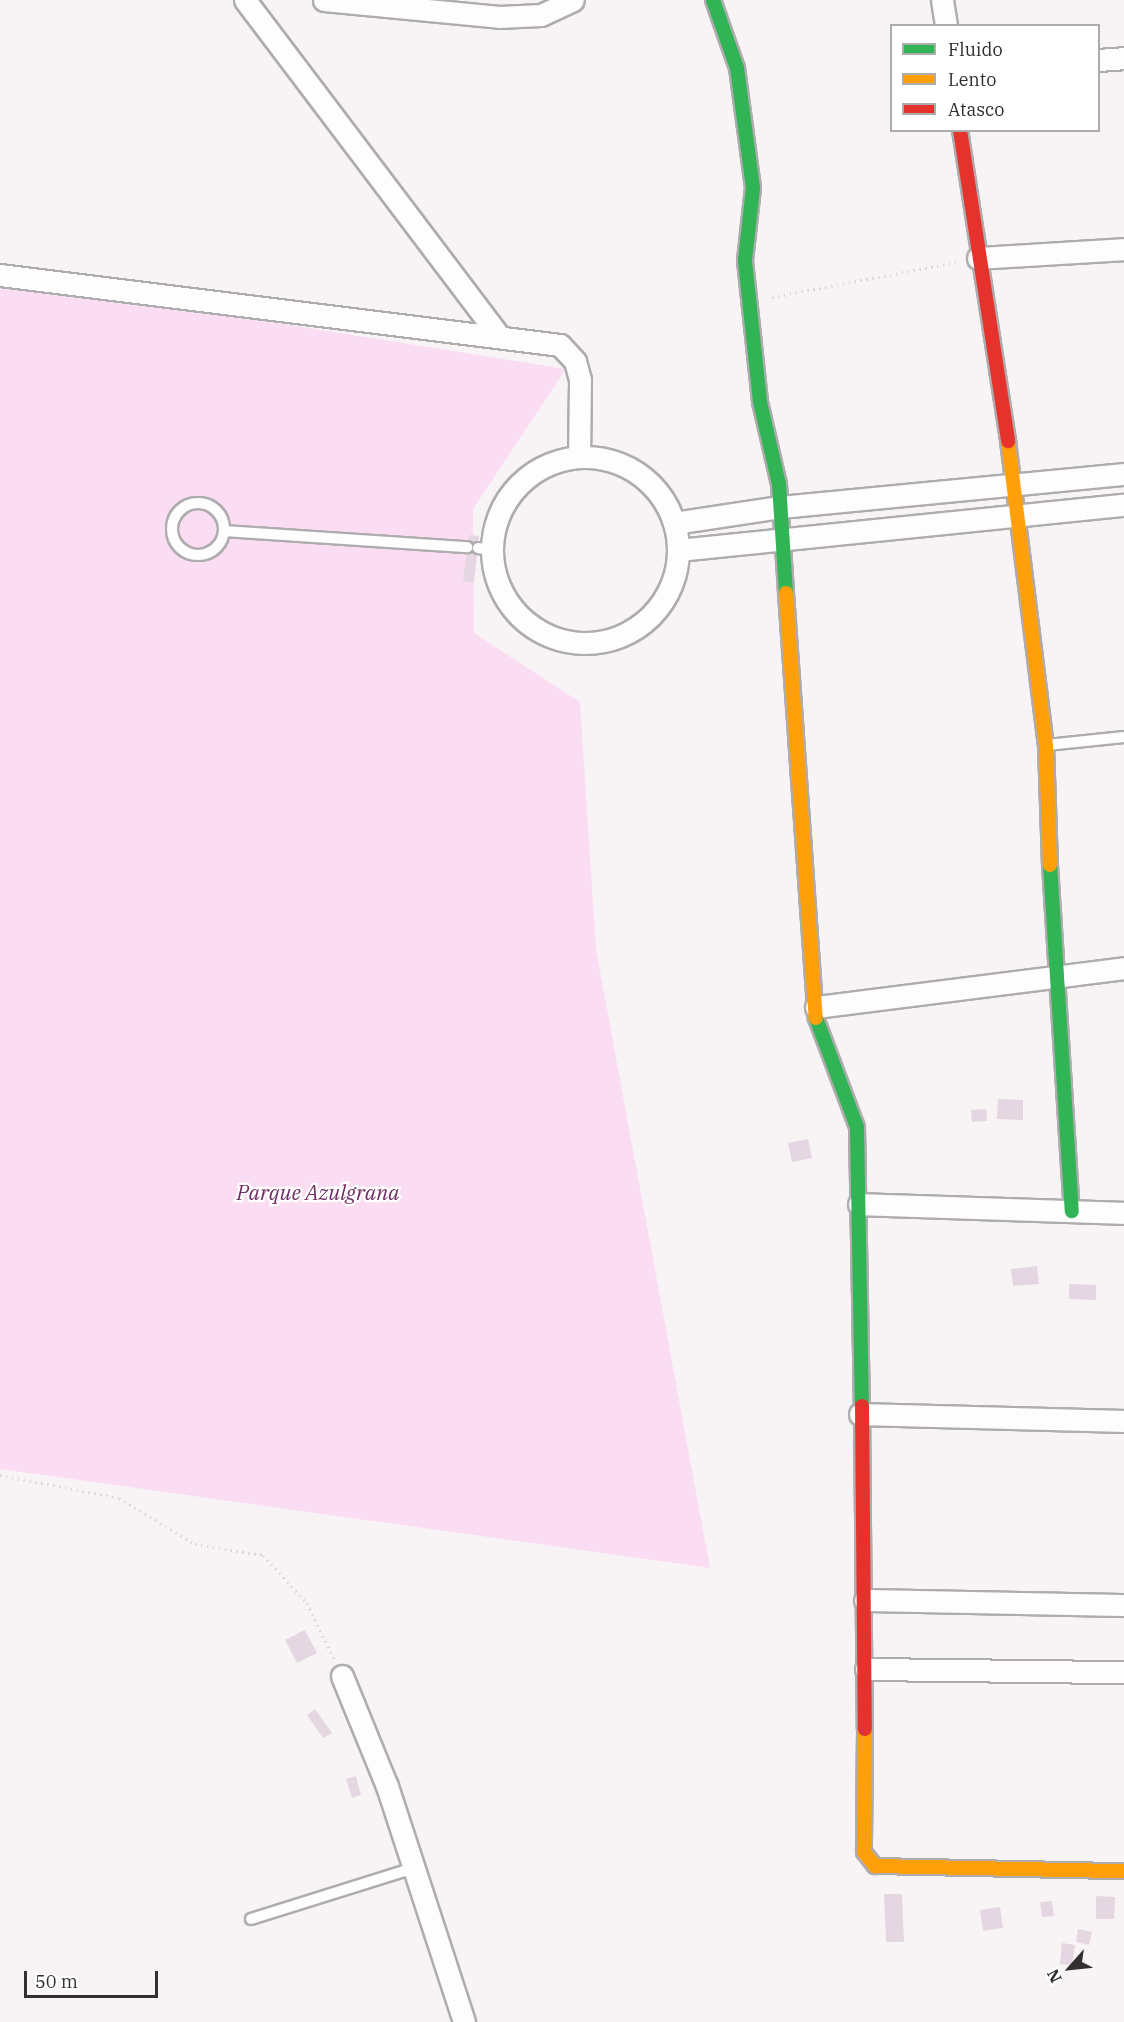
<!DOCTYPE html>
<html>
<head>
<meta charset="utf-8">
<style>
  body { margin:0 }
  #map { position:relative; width:1124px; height:2022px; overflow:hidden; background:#f8f4f6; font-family:"IBM Plex Serif",serif }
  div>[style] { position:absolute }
  .green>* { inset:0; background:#fbddf3 }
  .building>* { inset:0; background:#e4d7e1 }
  .path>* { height:3px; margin-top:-1.5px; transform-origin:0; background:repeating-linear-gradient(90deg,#d9d9d9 0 1.5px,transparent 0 6px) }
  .roads { filter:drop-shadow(2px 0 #afacae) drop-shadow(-2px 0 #afacae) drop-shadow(0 2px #afacae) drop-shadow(0 -2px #afacae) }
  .lane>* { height:10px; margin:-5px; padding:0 5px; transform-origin:5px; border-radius:5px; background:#fefdfe }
  .lane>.ring { margin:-5px; padding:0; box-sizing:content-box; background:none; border:10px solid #fefdfe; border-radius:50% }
  .street>* { height:21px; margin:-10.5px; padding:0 10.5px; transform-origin:10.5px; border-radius:10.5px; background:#fefdfe }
  .street>.ring { margin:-10.5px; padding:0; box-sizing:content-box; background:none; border:21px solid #fefdfe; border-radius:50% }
  .fast>* { height:14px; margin:-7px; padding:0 7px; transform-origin:7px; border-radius:7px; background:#30b455 }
  .slow>* { height:14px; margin:-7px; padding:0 7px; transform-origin:7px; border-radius:7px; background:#ff9f0a }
  .jam>* { height:14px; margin:-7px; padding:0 7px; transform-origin:7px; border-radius:7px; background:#e5322d }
  span { translate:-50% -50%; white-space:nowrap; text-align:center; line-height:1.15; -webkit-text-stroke:4.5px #fff; paint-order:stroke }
  .park-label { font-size:21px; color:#6f2e63; font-style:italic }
  .legend { position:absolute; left:890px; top:24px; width:210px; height:108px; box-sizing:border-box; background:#fff; border:2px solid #adacac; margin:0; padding:8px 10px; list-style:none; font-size:18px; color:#312f30 }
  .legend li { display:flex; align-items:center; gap:12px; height:30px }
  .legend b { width:30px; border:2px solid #adacac }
  .north { position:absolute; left:1040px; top:1938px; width:60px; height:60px; -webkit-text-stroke:4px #fff; paint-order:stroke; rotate:243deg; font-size:16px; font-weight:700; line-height:24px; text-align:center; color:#312f30 }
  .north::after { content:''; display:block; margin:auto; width:21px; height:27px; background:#312f30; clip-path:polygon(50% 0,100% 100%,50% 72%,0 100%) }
  .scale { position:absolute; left:24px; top:1971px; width:134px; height:27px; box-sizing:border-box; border:3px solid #312f30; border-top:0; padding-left:8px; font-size:18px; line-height:21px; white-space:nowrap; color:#312f30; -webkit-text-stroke:4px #fff; paint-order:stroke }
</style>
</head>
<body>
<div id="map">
  <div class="green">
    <div style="clip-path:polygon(0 279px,566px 369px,473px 509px,474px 633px,580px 702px,596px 949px,710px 1568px,0 1469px)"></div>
  </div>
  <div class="building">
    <div style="clip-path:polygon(469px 535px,479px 536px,474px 583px,463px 581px)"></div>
    <div style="clip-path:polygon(998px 1099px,1023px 1100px,1023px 1120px,997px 1119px)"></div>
    <div style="clip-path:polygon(986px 1109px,987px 1121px,972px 1122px,971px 1110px)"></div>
    <div style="clip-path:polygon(808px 1139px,812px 1158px,792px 1162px,788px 1143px)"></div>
    <div style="clip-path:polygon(1037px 1266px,1039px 1284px,1013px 1286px,1011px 1269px)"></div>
    <div style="clip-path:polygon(1069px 1284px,1096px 1285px,1096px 1300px,1069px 1299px)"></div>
    <div style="clip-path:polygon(305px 1630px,317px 1653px,297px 1663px,285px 1640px)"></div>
    <div style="clip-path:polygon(315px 1709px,332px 1733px,323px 1738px,307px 1715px)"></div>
    <div style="clip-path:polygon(356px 1776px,361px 1795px,352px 1798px,346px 1779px)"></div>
    <div style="clip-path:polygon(884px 1894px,902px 1894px,904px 1942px,886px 1942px)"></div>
    <div style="clip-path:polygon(1096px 1896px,1115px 1897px,1114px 1919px,1096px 1919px)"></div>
    <div style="clip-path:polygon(1052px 1901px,1054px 1916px,1042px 1917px,1040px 1902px)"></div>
    <div style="clip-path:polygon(1000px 1907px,1003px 1928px,983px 1931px,980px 1910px)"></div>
    <div style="clip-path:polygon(1078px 1929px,1092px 1932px,1089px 1945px,1076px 1942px)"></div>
    <div style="clip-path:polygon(1062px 1943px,1075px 1945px,1072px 1965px,1060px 1964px)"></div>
  </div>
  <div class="path">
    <div style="left:772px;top:297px;width:188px;rotate:-10.7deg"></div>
    <div style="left:0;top:1475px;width:121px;rotate:10.9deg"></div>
    <div style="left:119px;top:1498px;width:89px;rotate:31.2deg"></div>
    <div style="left:195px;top:1544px;width:69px;rotate:9.2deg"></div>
    <div style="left:263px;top:1555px;width:65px;rotate:47.5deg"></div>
    <div style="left:307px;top:1603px;width:64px;rotate:64.2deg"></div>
  </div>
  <div class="roads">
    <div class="lane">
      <div class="ring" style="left:172px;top:503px;width:42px;height:42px"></div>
      <div style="left:224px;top:531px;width:244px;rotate:3.8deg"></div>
      <div style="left:478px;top:548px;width:13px;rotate:9deg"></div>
      <div style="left:1047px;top:745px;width:77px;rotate:-5.9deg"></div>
      <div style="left:251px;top:1919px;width:171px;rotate:-17.4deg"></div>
    </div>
    <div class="street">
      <div style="left:245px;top:0;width:420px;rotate:52.9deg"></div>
      <div style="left:324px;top:0;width:176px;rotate:5.5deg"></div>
      <div style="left:499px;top:17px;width:42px;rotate:-2.7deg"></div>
      <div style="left:541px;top:15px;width:35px;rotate:-25deg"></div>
      <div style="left:942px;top:0;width:26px;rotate:81deg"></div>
      <div style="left:1098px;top:60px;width:26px;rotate:-4deg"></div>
      <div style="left:978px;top:258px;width:146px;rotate:-3.5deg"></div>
      <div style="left:0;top:275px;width:564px;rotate:7.13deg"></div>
      <div style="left:560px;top:345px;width:22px;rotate:47deg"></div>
      <div style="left:575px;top:361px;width:20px;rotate:75deg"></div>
      <div style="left:580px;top:380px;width:77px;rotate:90.7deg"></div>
      <div class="ring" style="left:492px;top:457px;width:165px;height:165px"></div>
      <div style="left:674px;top:523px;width:107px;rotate:-8.6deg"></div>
      <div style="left:780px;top:507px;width:346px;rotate:-5.5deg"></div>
      <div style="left:678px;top:550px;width:448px;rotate:-5.8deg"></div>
      <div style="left:816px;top:1007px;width:310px;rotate:-7.2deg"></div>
      <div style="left:859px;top:1204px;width:265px;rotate:1.9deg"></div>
      <div style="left:860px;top:1414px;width:264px;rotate:1.5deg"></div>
      <div style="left:865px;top:1600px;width:259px;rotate:1.1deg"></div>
      <div style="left:866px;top:1669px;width:258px;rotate:0.7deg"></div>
      <div style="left:342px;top:1676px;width:119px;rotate:67.8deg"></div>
      <div style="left:387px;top:1786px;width:248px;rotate:71.9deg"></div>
    </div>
    <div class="fast">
      <div style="left:713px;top:0;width:72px;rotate:70.6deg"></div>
      <div style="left:737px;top:68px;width:121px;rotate:82.4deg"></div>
      <div style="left:753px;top:188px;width:73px;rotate:96.3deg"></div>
      <div style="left:745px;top:261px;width:142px;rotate:83.9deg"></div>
      <div style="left:760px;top:402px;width:84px;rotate:77deg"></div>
      <div style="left:779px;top:484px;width:109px;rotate:86.3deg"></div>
      <div style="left:1050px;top:865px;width:347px;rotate:86.4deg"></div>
      <div style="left:816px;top:1018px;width:116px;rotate:69.4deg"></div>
      <div style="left:857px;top:1127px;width:279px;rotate:89deg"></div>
    </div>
    <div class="slow">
      <div style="left:1008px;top:441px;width:306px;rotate:82.9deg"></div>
      <div style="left:1046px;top:745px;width:120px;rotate:88.1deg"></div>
      <div style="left:786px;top:593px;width:426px;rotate:86deg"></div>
      <div style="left:865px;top:1729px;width:123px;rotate:90.5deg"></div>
      <div style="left:864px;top:1852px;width:18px;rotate:52deg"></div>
      <div style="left:875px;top:1866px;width:249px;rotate:1.2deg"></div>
    </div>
    <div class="jam">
      <div style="left:960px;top:130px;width:315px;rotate:81.2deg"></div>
      <div style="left:862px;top:1406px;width:323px;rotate:89.5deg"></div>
    </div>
  </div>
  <div class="park-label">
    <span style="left:318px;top:1192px">Parque Azulgrana</span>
  </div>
  <ul class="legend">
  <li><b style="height:8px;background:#30b455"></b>Fluido</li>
  <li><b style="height:8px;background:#ff9f0a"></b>Lento</li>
  <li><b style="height:8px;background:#e5322d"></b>Atasco</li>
  </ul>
  <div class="north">N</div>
  <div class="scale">50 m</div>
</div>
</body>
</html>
